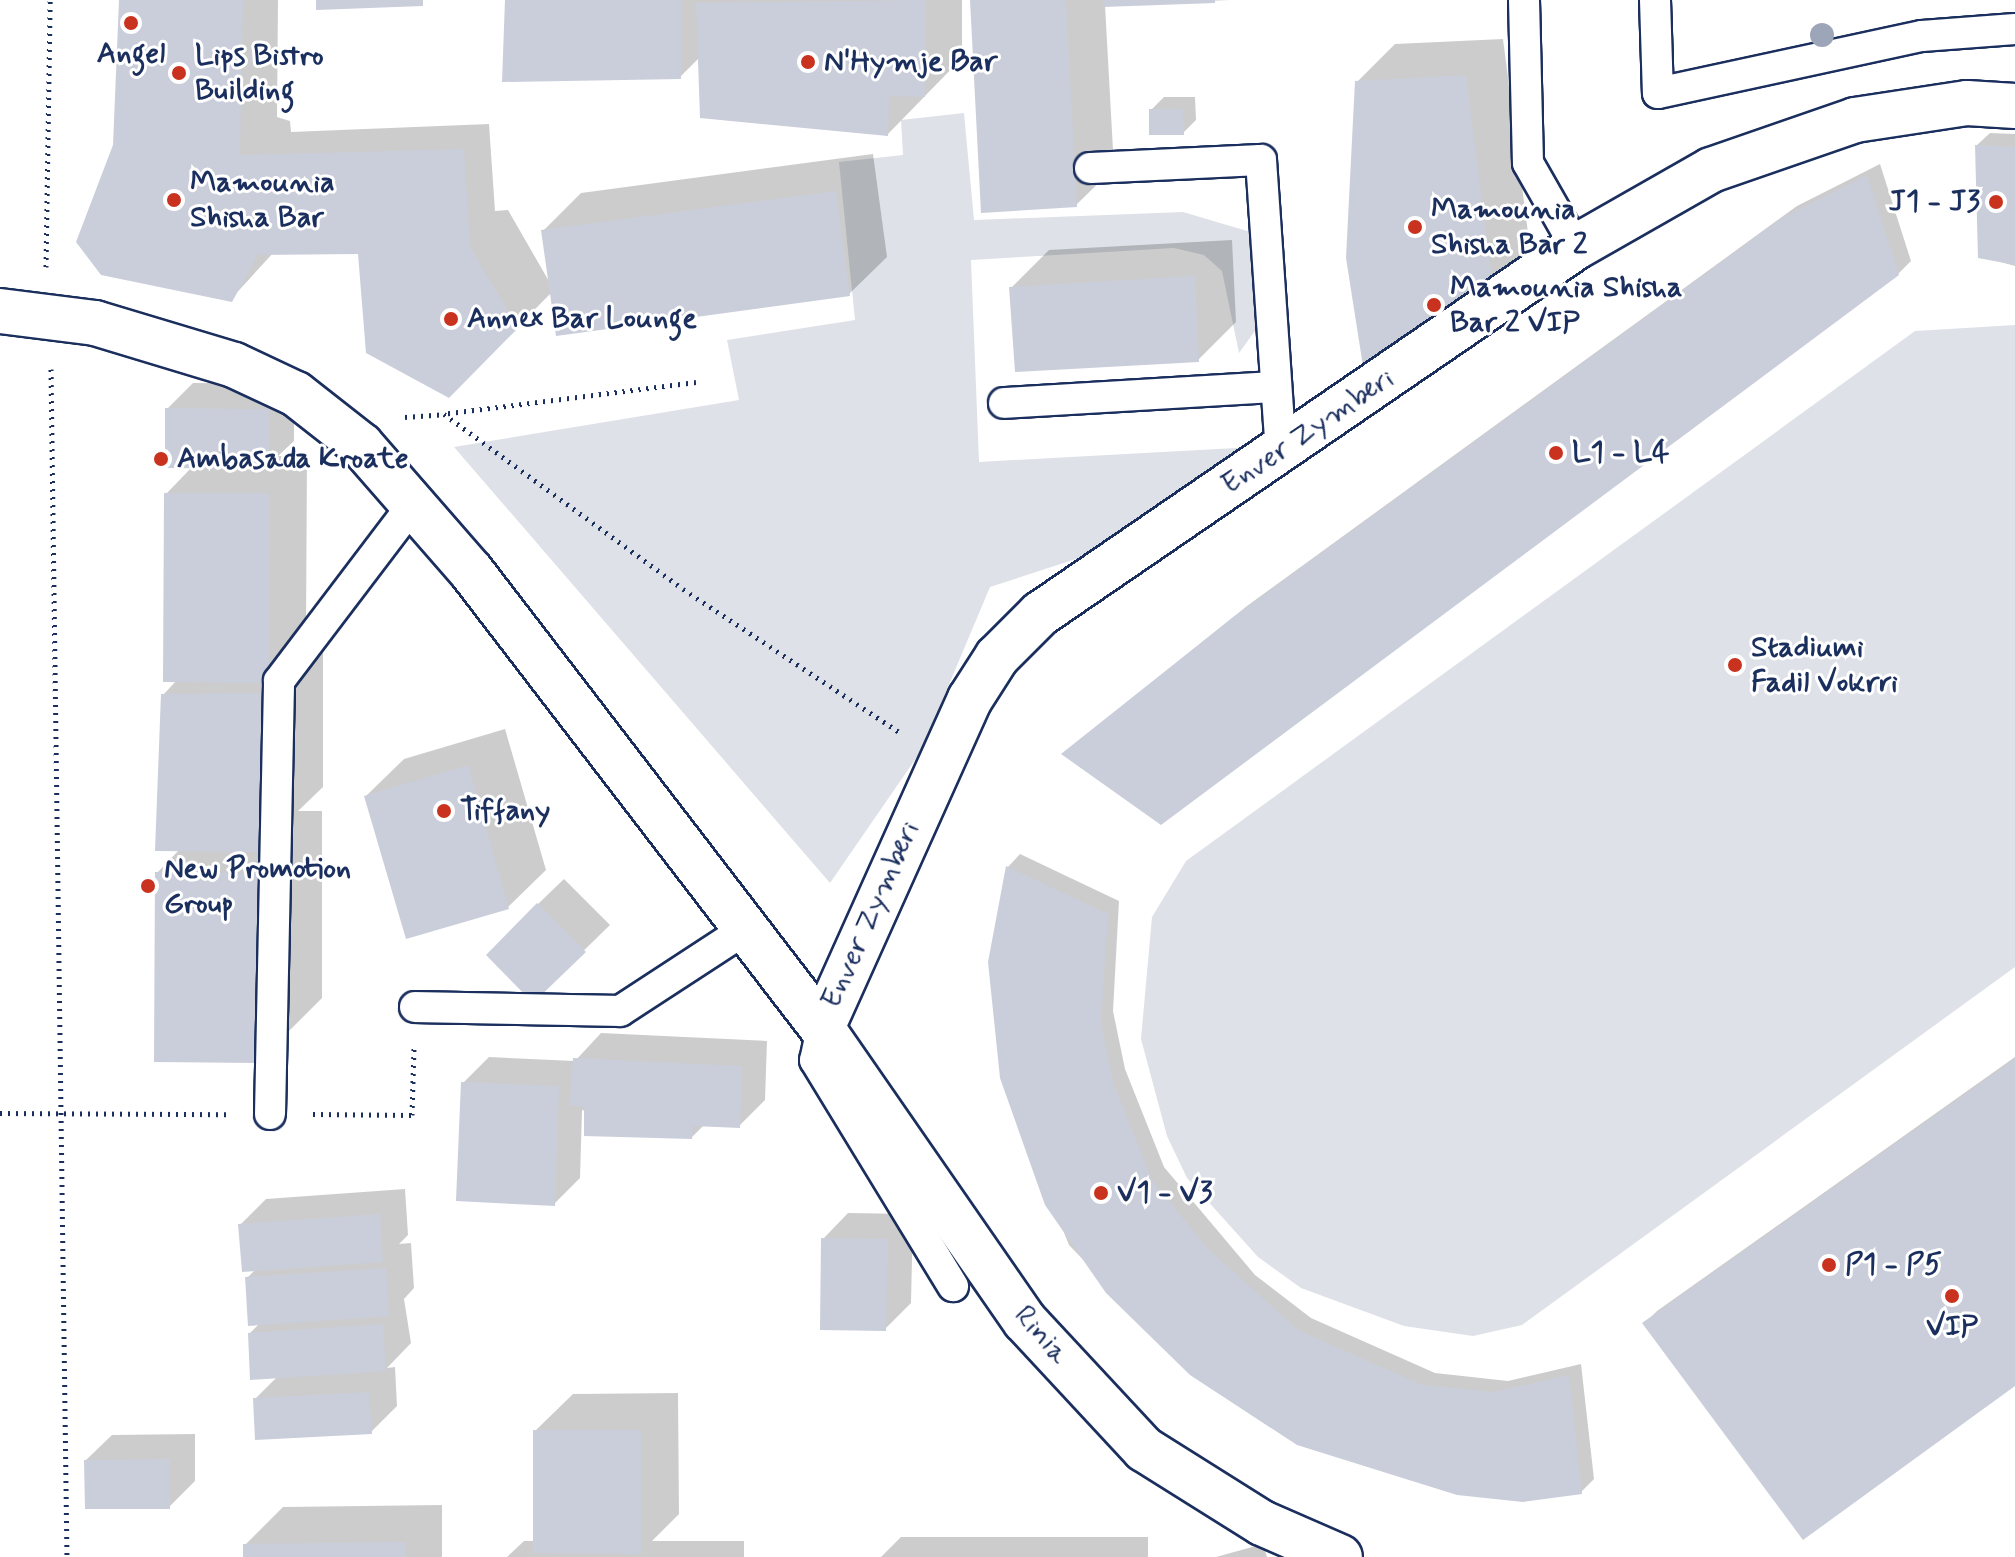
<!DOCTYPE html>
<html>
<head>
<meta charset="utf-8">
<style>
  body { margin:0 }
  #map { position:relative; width:2015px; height:1557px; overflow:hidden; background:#fff; font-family:Mynerve,sans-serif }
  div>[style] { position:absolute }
  .green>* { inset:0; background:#dee1e7 }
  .shadow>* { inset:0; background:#0003 }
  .building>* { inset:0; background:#caceda }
  .path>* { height:5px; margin-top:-2.5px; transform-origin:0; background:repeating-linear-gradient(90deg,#1b2f5e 0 2px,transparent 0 8px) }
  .roads { filter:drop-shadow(2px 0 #1b2f5e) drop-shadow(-2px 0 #1b2f5e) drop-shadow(0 2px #1b2f5e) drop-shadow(0 -2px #1b2f5e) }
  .lane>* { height:30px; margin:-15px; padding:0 15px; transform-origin:15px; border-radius:15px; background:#fff }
  .street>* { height:44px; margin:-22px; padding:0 22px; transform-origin:22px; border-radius:22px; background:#fff }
  .trees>* { width:24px; height:24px; margin:-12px; border-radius:50%; background:#9da5b9 }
  .dots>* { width:22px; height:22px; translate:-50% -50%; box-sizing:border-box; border:4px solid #fff; border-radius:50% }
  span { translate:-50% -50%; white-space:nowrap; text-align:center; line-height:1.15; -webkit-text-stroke:6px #fff; paint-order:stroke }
  .poi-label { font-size:30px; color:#1b2f5e; font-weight:700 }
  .left { translate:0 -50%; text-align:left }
  .right { translate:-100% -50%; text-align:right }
  .street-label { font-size:30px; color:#1b2f5e }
</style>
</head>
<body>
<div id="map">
  <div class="green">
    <div style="clip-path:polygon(964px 113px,974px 220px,1183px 212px,1254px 233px,1257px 328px,1239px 353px,1222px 271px,1204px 255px,1174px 248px,971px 260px,979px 462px,1254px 447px,1122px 544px,990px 587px,921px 751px,830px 883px,454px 447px,739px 400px,727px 340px,855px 320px,839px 162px,903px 155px,901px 120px)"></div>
    <div style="clip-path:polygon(2015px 325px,2015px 967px,1522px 1325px,1473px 1336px,1404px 1326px,1301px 1288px,1258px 1257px,1187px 1178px,1167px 1136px,1141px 1039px,1152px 917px,1186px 861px,1915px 331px)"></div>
  </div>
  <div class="shadow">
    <div style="clip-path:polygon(120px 0,278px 0,277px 117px,290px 121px,291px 132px,489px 124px,495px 211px,508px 210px,550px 283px,543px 231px,581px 193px,873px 154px,887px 257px,849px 294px,552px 292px,449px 396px,366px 249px,274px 252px,231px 299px,115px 146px)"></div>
    <div style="clip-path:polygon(507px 0,962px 0,962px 58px,888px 134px,700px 57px,680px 77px)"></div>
    <div style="clip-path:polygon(972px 0,1230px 0,1105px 5px,1114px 168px,1076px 205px)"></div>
    <div style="clip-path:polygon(1503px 39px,1531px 256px,1493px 294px,1357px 82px,1395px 44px)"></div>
    <div style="clip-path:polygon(1164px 97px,1195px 97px,1196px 120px,1183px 133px,1151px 110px)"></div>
    <div style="clip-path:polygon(1990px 133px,2015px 134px,2015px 266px,1980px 256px,1977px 145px)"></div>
    <div style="clip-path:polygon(1880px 164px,1911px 261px,1898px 274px,1064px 754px,1247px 606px,1797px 206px)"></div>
    <div style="clip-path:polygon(1232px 240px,1236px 322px,1198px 360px,1011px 288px,1049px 250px)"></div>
    <div style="clip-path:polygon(193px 383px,294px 384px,294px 441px,278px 456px,307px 457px,306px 631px,323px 631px,323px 787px,298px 811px,322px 811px,322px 998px,259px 1061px,157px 873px,180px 849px,163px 695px,177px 680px,166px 494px,193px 466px,167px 409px)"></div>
    <div style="clip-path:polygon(505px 729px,546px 870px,508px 907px,366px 796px,404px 759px)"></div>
    <div style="clip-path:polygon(1020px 854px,1119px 901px,1113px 1011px,1125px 1069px,1164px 1167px,1255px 1275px,1311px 1318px,1435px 1373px,1508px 1381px,1581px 1364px,1594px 1479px,1581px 1492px,1192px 1373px,1069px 1245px,1001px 1077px,990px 962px,1008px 867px)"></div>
    <div style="clip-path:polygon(564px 879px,610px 925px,533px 1000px,538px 904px)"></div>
    <div style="clip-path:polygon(601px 1033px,767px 1041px,765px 1100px,739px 1126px,704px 1125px,692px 1137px,582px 1110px,580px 1178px,554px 1204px,463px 1083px,489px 1057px,575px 1061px)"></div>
    <div style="clip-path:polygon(2015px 1057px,2015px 1383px,1645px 1323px,1657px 1311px)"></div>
    <div style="clip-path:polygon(405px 1189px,408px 1235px,399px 1244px,411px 1243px,414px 1288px,404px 1299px,411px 1343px,387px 1368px,395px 1367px,397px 1406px,371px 1432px,255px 1399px,278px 1376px,250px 1333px,260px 1323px,247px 1278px,256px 1269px,240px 1225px,266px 1199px)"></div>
    <div style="clip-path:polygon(848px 1213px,913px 1214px,911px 1303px,885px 1329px,823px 1239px)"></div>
    <div style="clip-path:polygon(678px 1393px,679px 1514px,652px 1541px,744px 1541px,744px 1557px,507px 1557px,524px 1541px,535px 1541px,535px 1431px,573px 1394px)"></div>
    <div style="clip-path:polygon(195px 1434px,195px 1481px,169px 1507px,86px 1460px,112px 1435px)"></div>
    <div style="clip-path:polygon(442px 1505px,442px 1557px,245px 1557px,245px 1545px,283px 1507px)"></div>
    <div style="clip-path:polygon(901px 1537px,1148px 1537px,1148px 1557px,881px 1557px)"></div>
    <div style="clip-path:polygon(1263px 1544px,1267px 1557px,1216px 1557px)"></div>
  </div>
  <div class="building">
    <div style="clip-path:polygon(119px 0,243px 0,240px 155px,464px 149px,470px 247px,518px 328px,449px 398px,366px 353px,358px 254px,258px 255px,232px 302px,101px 275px,76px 242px,113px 145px)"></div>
    <div style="clip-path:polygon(316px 0,423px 0,423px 6px,316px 10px)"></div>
    <div style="clip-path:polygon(505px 0,682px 0,681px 79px,502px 82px)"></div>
    <div style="clip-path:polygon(926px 0,925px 97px,889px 96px,888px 136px,700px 118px,696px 3px)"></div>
    <div style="clip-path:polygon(970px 0,1066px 0,1077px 207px,981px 213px)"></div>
    <div style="clip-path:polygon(1103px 0,1215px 0,1215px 3px,1103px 7px)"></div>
    <div style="clip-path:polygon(1466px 75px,1494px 295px,1365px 379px,1346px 258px,1355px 81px)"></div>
    <div style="clip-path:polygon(1149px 109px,1183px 109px,1184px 135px,1149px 135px)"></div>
    <div style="clip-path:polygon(1975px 145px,2015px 147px,2015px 265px,1978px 258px)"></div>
    <div style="clip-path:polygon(1867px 175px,1899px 275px,1161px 825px,1061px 754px,1232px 618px,1782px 218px)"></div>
    <div style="clip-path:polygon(836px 191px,850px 296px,556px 336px,541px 230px)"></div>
    <div style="clip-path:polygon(1195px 276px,1199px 362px,1015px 372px,1009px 287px)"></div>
    <div style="clip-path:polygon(165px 408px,269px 409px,269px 469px,165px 468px)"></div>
    <div style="clip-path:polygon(164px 493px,270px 493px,269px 683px,163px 682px)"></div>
    <div style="clip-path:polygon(261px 693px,261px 852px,155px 851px,161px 694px)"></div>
    <div style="clip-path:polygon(468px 765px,509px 909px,406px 939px,364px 796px)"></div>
    <div style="clip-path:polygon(1006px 866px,1108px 914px,1101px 1024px,1113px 1082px,1152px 1180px,1207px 1248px,1298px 1330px,1422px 1385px,1494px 1392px,1569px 1375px,1582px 1494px,1523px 1502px,1457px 1495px,1297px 1445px,1190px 1375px,1106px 1293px,1045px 1205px,1000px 1078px,988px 962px)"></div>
    <div style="clip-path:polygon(155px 872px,260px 873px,260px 1063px,154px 1062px)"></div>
    <div style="clip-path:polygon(537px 903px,586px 952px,533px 1003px,486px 955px)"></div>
    <div style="clip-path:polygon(573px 1058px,742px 1066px,740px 1128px,693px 1126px,692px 1139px,584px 1136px,584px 1107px,570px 1105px)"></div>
    <div style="clip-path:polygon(2015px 1059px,2015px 1386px,1803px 1540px,1642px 1323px)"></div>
    <div style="clip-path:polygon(461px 1082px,559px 1086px,555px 1206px,456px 1201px)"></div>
    <div style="clip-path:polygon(380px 1214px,383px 1262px,242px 1272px,238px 1224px)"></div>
    <div style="clip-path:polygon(821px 1238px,888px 1239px,886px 1331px,820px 1330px)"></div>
    <div style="clip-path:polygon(386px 1268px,389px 1316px,248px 1326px,245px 1277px)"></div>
    <div style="clip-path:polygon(383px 1324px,386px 1371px,250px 1380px,248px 1333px)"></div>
    <div style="clip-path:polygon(369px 1392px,372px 1434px,255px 1440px,253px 1398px)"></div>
    <div style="clip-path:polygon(533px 1430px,641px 1430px,642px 1554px,533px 1553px)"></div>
    <div style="clip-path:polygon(170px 1459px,170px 1509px,85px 1509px,84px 1460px)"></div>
    <div style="clip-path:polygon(405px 1542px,405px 1557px,243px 1557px,243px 1544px)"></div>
  </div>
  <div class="path">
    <div style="left:46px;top:267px;width:267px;rotate:-89.1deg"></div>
    <div style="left:51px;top:369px;width:1188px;rotate:89.23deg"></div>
    <div style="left:696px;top:382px;width:254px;rotate:172.8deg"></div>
    <div style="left:444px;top:414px;width:296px;rotate:36.2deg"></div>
    <div style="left:683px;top:589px;width:259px;rotate:33.5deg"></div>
    <div style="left:405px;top:417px;width:39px;rotate:-4deg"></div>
    <div style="left:0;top:1113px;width:227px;rotate:0.3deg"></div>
    <div style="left:313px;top:1114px;width:99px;rotate:0.6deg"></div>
    <div style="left:412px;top:1115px;width:67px;rotate:-88.3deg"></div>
  </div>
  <div class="roads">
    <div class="lane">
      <div style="left:1524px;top:0;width:163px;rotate:88.6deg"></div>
      <div style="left:1528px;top:163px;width:97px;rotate:60.3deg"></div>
      <div style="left:1655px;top:0;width:93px;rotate:88.2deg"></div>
      <div style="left:1658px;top:93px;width:270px;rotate:-12.2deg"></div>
      <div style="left:1922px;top:36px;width:93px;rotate:-4.3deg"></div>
      <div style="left:1090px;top:168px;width:171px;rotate:-2.7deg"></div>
      <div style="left:1261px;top:160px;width:292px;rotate:86.1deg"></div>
      <div style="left:1004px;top:403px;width:272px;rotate:-3.4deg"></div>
      <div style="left:415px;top:1007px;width:205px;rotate:1.1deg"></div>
      <div style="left:620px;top:1011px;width:145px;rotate:-33.1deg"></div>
      <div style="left:822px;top:1028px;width:33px;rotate:102deg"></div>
      <div style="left:815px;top:1060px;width:265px;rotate:58.6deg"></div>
      <div style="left:270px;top:1114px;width:433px;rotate:-88.8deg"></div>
      <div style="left:279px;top:681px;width:225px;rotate:-52.8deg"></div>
    </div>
    <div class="street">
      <div style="left:0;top:311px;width:96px;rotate:7.2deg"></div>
      <div style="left:95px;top:323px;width:145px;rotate:16.8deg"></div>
      <div style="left:234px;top:365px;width:68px;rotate:25.1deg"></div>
      <div style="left:296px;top:394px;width:83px;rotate:38.1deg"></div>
      <div style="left:361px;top:445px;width:167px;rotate:48.9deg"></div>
      <div style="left:471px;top:571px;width:576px;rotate:52.47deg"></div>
      <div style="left:822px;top:1028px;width:356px;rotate:55.3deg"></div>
      <div style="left:1025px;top:1321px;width:175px;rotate:47.1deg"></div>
      <div style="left:1144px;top:1449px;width:139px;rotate:32.1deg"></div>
      <div style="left:1262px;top:1523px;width:85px;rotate:23.6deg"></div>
      <div style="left:822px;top:1028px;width:361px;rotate:-65.8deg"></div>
      <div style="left:970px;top:699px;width:50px;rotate:-57.3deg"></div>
      <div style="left:997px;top:657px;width:61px;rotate:-45deg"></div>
      <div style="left:1040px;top:614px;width:650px;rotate:-34.4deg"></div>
      <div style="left:1576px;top:247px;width:155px;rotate:-29.7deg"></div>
      <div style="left:1711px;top:170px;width:152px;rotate:-19.1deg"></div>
      <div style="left:1855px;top:120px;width:113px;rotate:-8.6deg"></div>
      <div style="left:1967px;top:103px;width:48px;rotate:3.6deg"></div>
    </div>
  </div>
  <div class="trees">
    <div style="left:1822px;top:35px"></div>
  </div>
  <div class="dots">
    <div style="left:131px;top:23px;background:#c8321e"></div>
    <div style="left:808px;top:62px;background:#c8321e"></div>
    <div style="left:179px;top:73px;background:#c8321e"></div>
    <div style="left:174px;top:200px;background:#c8321e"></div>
    <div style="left:1996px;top:202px;background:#c8321e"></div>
    <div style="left:1415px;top:227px;background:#c8321e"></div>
    <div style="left:1434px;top:305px;background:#c8321e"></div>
    <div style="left:451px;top:319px;background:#c8321e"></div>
    <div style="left:1556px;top:453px;background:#c8321e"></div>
    <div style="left:161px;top:459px;background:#c8321e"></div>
    <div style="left:1735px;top:665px;background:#c8321e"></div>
    <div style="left:444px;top:811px;background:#c8321e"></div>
    <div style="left:148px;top:886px;background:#c8321e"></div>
    <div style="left:1101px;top:1193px;background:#c8321e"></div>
    <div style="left:1829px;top:1265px;background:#c8321e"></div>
    <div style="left:1952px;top:1296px;background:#c8321e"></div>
  </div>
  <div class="poi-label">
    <span style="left:131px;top:54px">Angel</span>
    <span class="left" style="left:195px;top:73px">Lips Bistro<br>Building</span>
    <span class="left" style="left:824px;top:62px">N'Hymje Bar</span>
    <span class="left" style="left:190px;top:200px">Mamounia<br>Shisha Bar</span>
    <span class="right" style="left:1980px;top:202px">J1 - J3</span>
    <span class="left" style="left:1431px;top:227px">Mamounia<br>Shisha Bar 2</span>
    <span class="left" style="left:1450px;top:305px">Mamounia Shisha<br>Bar 2 VIP</span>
    <span class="left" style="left:467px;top:319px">Annex Bar Lounge</span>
    <span class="left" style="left:1572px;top:453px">L1 - L4</span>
    <span class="left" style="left:177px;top:459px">Ambasada Kroate</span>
    <span class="left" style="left:1751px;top:665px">Stadiumi<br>Fadil Vokrri</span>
    <span class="left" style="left:460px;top:811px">Tiffany</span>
    <span class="left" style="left:164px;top:886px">New Promotion<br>Group</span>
    <span class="left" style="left:1117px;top:1193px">V1 - V3</span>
    <span class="left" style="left:1845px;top:1265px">P1 - P5</span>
    <span style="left:1952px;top:1327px">VIP</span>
  </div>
  <div class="street-label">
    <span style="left:1308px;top:432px;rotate:-34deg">Enver Zymberi</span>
    <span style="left:871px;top:915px;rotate:-66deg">Enver Zymberi</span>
    <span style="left:1041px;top:1335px;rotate:49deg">Rinia</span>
  </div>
</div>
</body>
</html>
